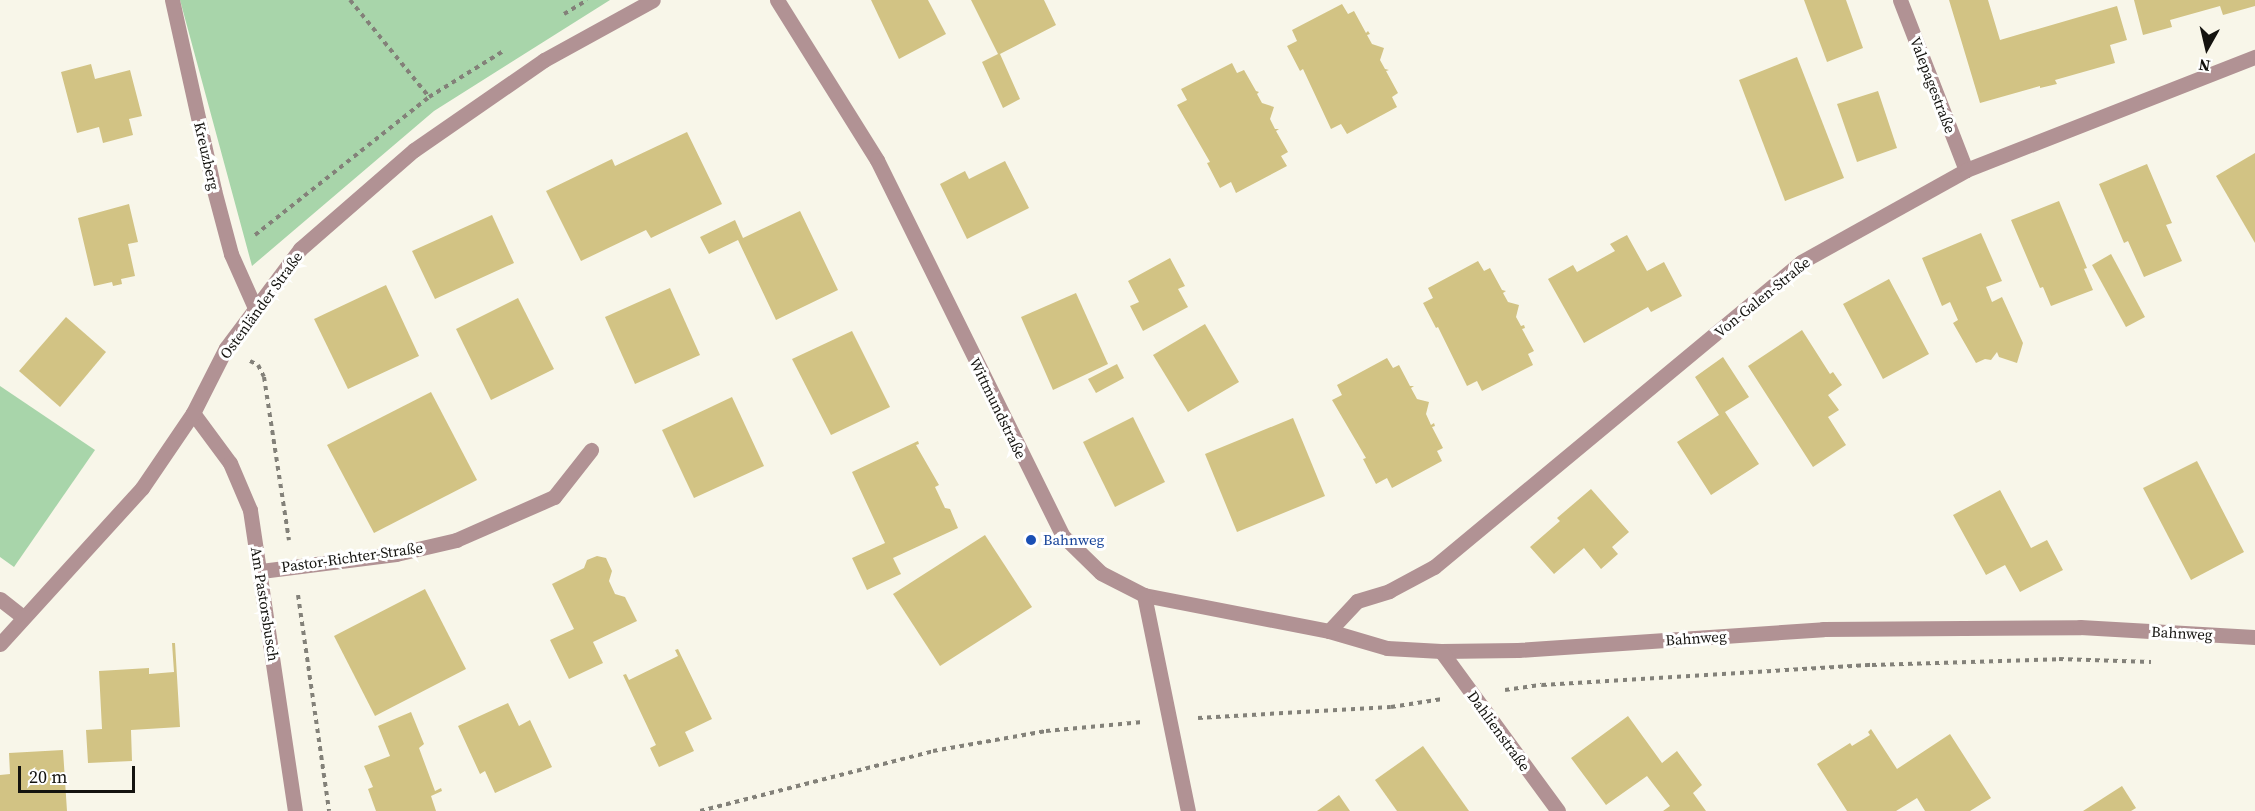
<!DOCTYPE html>
<html>
<head>
<meta charset="utf-8">
<style>
  body { margin:0 }
  #map { position:relative; width:2255px; height:811px; overflow:hidden; background:#f8f6e9; font-family:"Source Serif 4",serif }
  div>[style] { position:absolute }
  .green>* { inset:0; background:#a8d5aa }
  .building>* { inset:0; background:#d2c384 }
  .path>* { height:4px; margin-top:-2px; transform-origin:0; background:repeating-linear-gradient(90deg,#838179 0 4.5px,transparent 0 9px) }
  .minor>* { height:15px; margin:-7.5px; padding:0 7.5px; transform-origin:7.5px; border-radius:7.5px; background:#b19294 }
  .dots>* { width:16px; height:16px; translate:-50% -50%; box-sizing:border-box; border:3px solid #fff; border-radius:50% }
  span { translate:-50% -50%; white-space:nowrap; text-align:center; line-height:1.15; -webkit-text-stroke:6px #fff; paint-order:stroke }
  .street-label { font-size:15px; color:#14130f }
  .transit-label { font-size:15px; color:#164399 }
  .left { translate:0 -50%; text-align:left }
  .north { position:absolute; left:2177px; top:18px; width:60px; height:60px; -webkit-text-stroke:4px #fff; paint-order:stroke; rotate:188deg; font-size:16px; font-weight:700; line-height:24px; text-align:center; color:#14130f }
  .north::after { content:''; display:block; margin:auto; width:21px; height:27px; background:#14130f; clip-path:polygon(50% 0,100% 100%,50% 72%,0 100%) }
  .scale { position:absolute; left:18px; top:766px; width:117px; height:27px; box-sizing:border-box; border:3px solid #14130f; border-top:0; padding-left:8px; font-size:18px; line-height:21px; white-space:nowrap; color:#14130f; -webkit-text-stroke:4px #fff; paint-order:stroke }
</style>
</head>
<body>
<div id="map">
  <div class="green">
    <div style="clip-path:polygon(180px 0,610px 0,434px 111px,252px 266px)"></div>
    <div style="clip-path:polygon(0 386px,95px 450px,14px 567px,0 557px)"></div>
  </div>
  <div class="building">
    <div style="clip-path:polygon(871px 0,928px 0,946px 34px,899px 59px)"></div>
    <div style="clip-path:polygon(971px 0,1044px 0,1056px 25px,1000px 54px,1020px 99px,1003px 108px,982px 62px,998px 54px)"></div>
    <div style="clip-path:polygon(1804px 0,1846px 0,1863px 48px,1827px 62px)"></div>
    <div style="clip-path:polygon(1949px 0,1988px 0,2000px 40px,2117px 6px,2127px 40px,2110px 45px,2115px 63px,2055px 80px,2057px 84px,2040px 88px,2040px 86px,1980px 103px)"></div>
    <div style="clip-path:polygon(2134px 0,2255px 0,2255px 6px,2223px 15px,2220px 6px,2170px 20px,2172px 27px,2143px 35px)"></div>
    <div style="clip-path:polygon(1342px 4px,1348px 14px,1354px 11px,1366px 33px,1368px 31px,1370px 34px,1367px 35px,1372px 44px,1384px 48px,1380px 60px,1385px 69px,1389px 70px,1386px 71px,1398px 93px,1392px 97px,1397px 107px,1347px 134px,1341px 124px,1331px 129px,1303px 69px,1300px 71px,1287px 46px,1297px 41px,1292px 30px)"></div>
    <div style="clip-path:polygon(1797px 57px,1844px 178px,1785px 201px,1739px 80px)"></div>
    <div style="clip-path:polygon(1232px 63px,1237px 73px,1244px 70px,1256px 91px,1259px 92px,1257px 94px,1262px 103px,1274px 107px,1270px 119px,1275px 129px,1279px 129px,1276px 131px,1288px 152px,1281px 156px,1287px 166px,1236px 193px,1231px 182px,1220px 188px,1207px 163px,1210px 162px,1177px 105px,1187px 100px,1181px 89px)"></div>
    <div style="clip-path:polygon(91px 64px,95px 79px,130px 70px,142px 116px,129px 119px,133px 135px,103px 143px,99px 127px,77px 133px,61px 72px)"></div>
    <div style="clip-path:polygon(1878px 91px,1897px 148px,1857px 162px,1837px 104px)"></div>
    <div style="clip-path:polygon(687px 132px,722px 204px,651px 238px,646px 230px,581px 261px,546px 191px,612px 159px,615px 166px)"></div>
    <div style="clip-path:polygon(2255px 153px,2255px 243px,2216px 176px)"></div>
    <div style="clip-path:polygon(1005px 161px,1029px 208px,967px 239px,940px 184px,965px 171px,969px 179px)"></div>
    <div style="clip-path:polygon(2147px 164px,2172px 223px,2166px 225px,2182px 261px,2144px 277px,2128px 241px,2124px 243px,2099px 184px)"></div>
    <div style="clip-path:polygon(2059px 201px,2087px 268px,2084px 269px,2093px 290px,2051px 306px,2043px 287px,2040px 288px,2011px 220px)"></div>
    <div style="clip-path:polygon(129px 204px,138px 242px,128px 244px,135px 276px,121px 279px,122px 284px,113px 286px,112px 282px,94px 286px,78px 218px)"></div>
    <div style="clip-path:polygon(800px 211px,838px 290px,776px 320px,738px 240px,709px 254px,700px 237px,735px 220px,743px 238px)"></div>
    <div style="clip-path:polygon(492px 215px,514px 263px,435px 299px,412px 251px)"></div>
    <div style="clip-path:polygon(1981px 233px,2002px 281px,1986px 287px,1992px 302px,2002px 297px,2023px 343px,2017px 363px,1999px 357px,1997px 352px,1991px 360px,1985px 359px,1976px 363px,1953px 323px,1958px 320px,1950px 302px,1942px 306px,1922px 258px)"></div>
    <div style="clip-path:polygon(1627px 235px,1647px 271px,1664px 262px,1682px 296px,1651px 312px,1648px 307px,1584px 343px,1548px 279px,1573px 265px,1577px 272px,1615px 251px,1610px 244px)"></div>
    <div style="clip-path:polygon(2111px 254px,2145px 317px,2126px 327px,2092px 265px)"></div>
    <div style="clip-path:polygon(1170px 258px,1185px 286px,1178px 289px,1188px 307px,1143px 331px,1130px 306px,1139px 302px,1128px 281px)"></div>
    <div style="clip-path:polygon(1478px 261px,1484px 271px,1490px 268px,1502px 290px,1506px 291px,1503px 293px,1508px 302px,1519px 305px,1516px 317px,1521px 326px,1524px 325px,1525px 328px,1522px 329px,1534px 351px,1528px 354px,1533px 365px,1482px 391px,1477px 381px,1467px 386px,1438px 327px,1436px 328px,1423px 303px,1433px 298px,1428px 288px)"></div>
    <div style="clip-path:polygon(1889px 279px,1929px 354px,1883px 379px,1843px 304px)"></div>
    <div style="clip-path:polygon(386px 285px,419px 356px,348px 389px,314px 319px)"></div>
    <div style="clip-path:polygon(670px 288px,700px 355px,635px 384px,605px 317px)"></div>
    <div style="clip-path:polygon(1076px 293px,1108px 364px,1053px 390px,1021px 317px)"></div>
    <div style="clip-path:polygon(518px 298px,554px 369px,491px 400px,456px 329px)"></div>
    <div style="clip-path:polygon(66px 317px,106px 352px,60px 407px,19px 371px)"></div>
    <div style="clip-path:polygon(1205px 324px,1239px 382px,1188px 412px,1153px 355px)"></div>
    <div style="clip-path:polygon(1802px 330px,1830px 374px,1833px 372px,1842px 385px,1828px 395px,1839px 410px,1828px 417px,1846px 445px,1813px 467px,1748px 366px)"></div>
    <div style="clip-path:polygon(852px 331px,890px 407px,831px 435px,792px 359px)"></div>
    <div style="clip-path:polygon(1723px 357px,1749px 397px,1725px 412px,1759px 464px,1711px 495px,1677px 442px,1719px 415px,1695px 377px)"></div>
    <div style="clip-path:polygon(1387px 358px,1393px 368px,1399px 365px,1410px 386px,1414px 386px,1411px 388px,1417px 399px,1429px 402px,1426px 414px,1431px 425px,1434px 423px,1435px 426px,1432px 427px,1443px 448px,1437px 451px,1442px 461px,1392px 488px,1387px 478px,1376px 484px,1363px 459px,1366px 458px,1332px 400px,1342px 395px,1337px 385px)"></div>
    <div style="clip-path:polygon(1117px 364px,1124px 378px,1096px 393px,1088px 379px)"></div>
    <div style="clip-path:polygon(431px 392px,477px 480px,374px 533px,327px 445px)"></div>
    <div style="clip-path:polygon(732px 397px,764px 466px,694px 498px,662px 430px)"></div>
    <div style="clip-path:polygon(1133px 417px,1165px 482px,1115px 507px,1083px 442px)"></div>
    <div style="clip-path:polygon(1293px 418px,1325px 496px,1237px 532px,1205px 454px)"></div>
    <div style="clip-path:polygon(918px 441px,919px 444px,916px 445px,939px 485px,935px 487px,945px 508px,950px 509px,958px 528px,893px 558px,901px 574px,867px 590px,852px 558px,885px 543px,852px 472px)"></div>
    <div style="clip-path:polygon(2197px 461px,2244px 552px,2191px 580px,2143px 488px)"></div>
    <div style="clip-path:polygon(1591px 489px,1629px 532px,1612px 547px,1618px 554px,1601px 569px,1584px 548px,1554px 574px,1530px 547px,1560px 521px,1557px 518px)"></div>
    <div style="clip-path:polygon(2000px 490px,2031px 548px,2047px 540px,2063px 570px,2020px 592px,2005px 565px,1986px 575px,1953px 515px)"></div>
    <div style="clip-path:polygon(985px 535px,1032px 607px,940px 666px,893px 594px)"></div>
    <div style="clip-path:polygon(597px 556px,606px 558px,612px 571px,609px 581px,615px 594px,625px 597px,637px 621px,593px 642px,603px 663px,569px 679px,550px 640px,574px 629px,552px 584px,584px 568px,587px 560px)"></div>
    <div style="clip-path:polygon(425px 589px,466px 669px,375px 716px,334px 636px)"></div>
    <div style="clip-path:polygon(172px 643px,175px 643px,180px 727px,131px 730px,132px 761px,88px 763px,86px 730px,102px 729px,99px 671px,149px 668px,149px 674px,174px 672px)"></div>
    <div style="clip-path:polygon(678px 649px,712px 719px,685px 732px,694px 751px,659px 767px,650px 748px,656px 745px,623px 675px,626px 674px,629px 680px,678px 656px,675px 650px)"></div>
    <div style="clip-path:polygon(508px 703px,519px 726px,530px 720px,552px 767px,495px 793px,485px 771px,480px 774px,458px 726px)"></div>
    <div style="clip-path:polygon(411px 712px,424px 744px,419px 748px,435px 791px,441px 788px,442px 791px,431px 796px,436px 811px,376px 811px,368px 789px,373px 787px,364px 766px,390px 756px,378px 726px)"></div>
    <div style="clip-path:polygon(1628px 716px,1662px 763px,1677px 751px,1702px 785px,1693px 793px,1706px 811px,1663px 811px,1670px 806px,1647px 776px,1606px 805px,1571px 758px)"></div>
    <div style="clip-path:polygon(1871px 729px,1897px 769px,1950px 734px,1991px 798px,1970px 811px,1925px 811px,1917px 798px,1896px 811px,1847px 811px,1817px 764px,1850px 743px,1852px 746px,1870px 735px,1868px 732px)"></div>
    <div style="clip-path:polygon(1423px 746px,1469px 811px,1397px 811px,1375px 780px)"></div>
    <div style="clip-path:polygon(63px 750px,67px 811px,0 811px,0 775px,10px 774px,9px 753px)"></div>
    <div style="clip-path:polygon(2122px 786px,2136px 808px,2131px 811px,2083px 811px)"></div>
    <div style="clip-path:polygon(1339px 795px,1350px 811px,1317px 811px)"></div>
  </div>
  <div class="path">
    <div style="left:350px;top:0;width:125px;rotate:50.8deg"></div>
    <div style="left:564px;top:14px;width:27px;rotate:-31deg"></div>
    <div style="left:255px;top:235px;width:222px;rotate:-38.4deg"></div>
    <div style="left:429px;top:97px;width:86px;rotate:-31.7deg"></div>
    <div style="left:250px;top:361px;width:9px;rotate:27deg"></div>
    <div style="left:258px;top:365px;width:13px;rotate:63deg"></div>
    <div style="left:264px;top:377px;width:165px;rotate:81.3deg"></div>
    <div style="left:298px;top:595px;width:218px;rotate:81.8deg"></div>
    <div style="left:1505px;top:690px;width:37px;rotate:-8deg"></div>
    <div style="left:1542px;top:685px;width:331px;rotate:-3.5deg"></div>
    <div style="left:1872px;top:665px;width:187px;rotate:-1.8deg"></div>
    <div style="left:2059px;top:659px;width:92px;rotate:1.9deg"></div>
    <div style="left:1198px;top:718px;width:193px;rotate:-3.3deg"></div>
    <div style="left:1391px;top:707px;width:52px;rotate:-8.9deg"></div>
    <div style="left:700px;top:811px;width:241px;rotate:-14.4deg"></div>
    <div style="left:933px;top:751px;width:115px;rotate:-10deg"></div>
    <div style="left:1046px;top:731px;width:97px;rotate:-5.3deg"></div>
  </div>
  <div class="minor">
    <div style="left:172px;top:0;width:195px;rotate:77.5deg"></div>
    <div style="left:214px;top:190px;width:66px;rotate:75.1deg"></div>
    <div style="left:231px;top:254px;width:59px;rotate:66deg"></div>
    <div style="left:777px;top:0;width:189px;rotate:58deg"></div>
    <div style="left:877px;top:160px;width:418px;rotate:63.7deg"></div>
    <div style="left:1062px;top:535px;width:54px;rotate:44.3deg"></div>
    <div style="left:1101px;top:573px;width:48px;rotate:27.1deg"></div>
    <div style="left:1144px;top:595px;width:188px;rotate:11deg"></div>
    <div style="left:1329px;top:631px;width:60px;rotate:16.3deg"></div>
    <div style="left:1387px;top:648px;width:54px;rotate:3.2deg"></div>
    <div style="left:1441px;top:651px;width:77px;rotate:-0.7deg"></div>
    <div style="left:1518px;top:650px;width:306px;rotate:-3.9deg"></div>
    <div style="left:1823px;top:629px;width:257px;rotate:-0.4deg"></div>
    <div style="left:2080px;top:627px;width:175px;rotate:3.3deg"></div>
    <div style="left:1900px;top:0;width:182px;rotate:68.8deg"></div>
    <div style="left:193px;top:413px;width:62px;rotate:53.5deg"></div>
    <div style="left:230px;top:463px;width:51px;rotate:66.9deg"></div>
    <div style="left:250px;top:510px;width:304px;rotate:81.5deg"></div>
    <div style="left:261px;top:571px;width:136px;rotate:-7.2deg"></div>
    <div style="left:396px;top:554px;width:62px;rotate:-13.1deg"></div>
    <div style="left:456px;top:540px;width:107px;rotate:-23.7deg"></div>
    <div style="left:554px;top:497px;width:60px;rotate:-51.8deg"></div>
    <div style="left:1144px;top:595px;width:220px;rotate:78.5deg"></div>
    <div style="left:0;top:599px;width:29px;rotate:38deg"></div>
    <div style="left:1329px;top:631px;width:41px;rotate:-47deg"></div>
    <div style="left:1357px;top:601px;width:34px;rotate:-17deg"></div>
    <div style="left:1389px;top:591px;width:51px;rotate:-28.1deg"></div>
    <div style="left:1434px;top:567px;width:477px;rotate:-39.7deg"></div>
    <div style="left:1801px;top:262px;width:189px;rotate:-29.1deg"></div>
    <div style="left:1966px;top:170px;width:310px;rotate:-21.4deg"></div>
    <div style="left:0;top:644px;width:211px;rotate:-47.7deg"></div>
    <div style="left:142px;top:488px;width:91px;rotate:-55.8deg"></div>
    <div style="left:193px;top:413px;width:73px;rotate:-63.1deg"></div>
    <div style="left:226px;top:348px;width:124px;rotate:-53.2deg"></div>
    <div style="left:300px;top:249px;width:151px;rotate:-41deg"></div>
    <div style="left:414px;top:150px;width:158px;rotate:-34.7deg"></div>
    <div style="left:544px;top:60px;width:124px;rotate:-28.8deg"></div>
    <div style="left:1441px;top:651px;width:198px;rotate:53.8deg"></div>
  </div>
  <div class="dots">
    <div style="left:1031px;top:540px;background:#1a4fb4"></div>
  </div>
  <div class="street-label">
    <span style="left:1933px;top:85px;rotate:69deg">Valepagestraße</span>
    <span style="left:207px;top:156px;rotate:77deg">Kreuzberg</span>
    <span style="left:1762px;top:297px;rotate:-39deg">Von-Galen-Straße</span>
    <span style="left:261px;top:305px;rotate:-54deg">Ostenländer Straße</span>
    <span style="left:998px;top:408px;rotate:64deg">Wittmundstraße</span>
    <span style="left:352px;top:557px;rotate:-8deg">Pastor-Richter-Straße</span>
    <span style="left:265px;top:604px;rotate:81deg">Am Pastorsbusch</span>
    <span style="left:2182px;top:633px;rotate:3deg">Bahnweg</span>
    <span style="left:1696px;top:638px;rotate:-4deg">Bahnweg</span>
    <span style="left:1499px;top:731px;rotate:54deg">Dahlienstraße</span>
  </div>
  <div class="transit-label">
    <span class="left" style="left:1043px;top:540px">Bahnweg</span>
  </div>
  <div class="north">N</div>
  <div class="scale">20 m</div>
</div>
</body>
</html>
